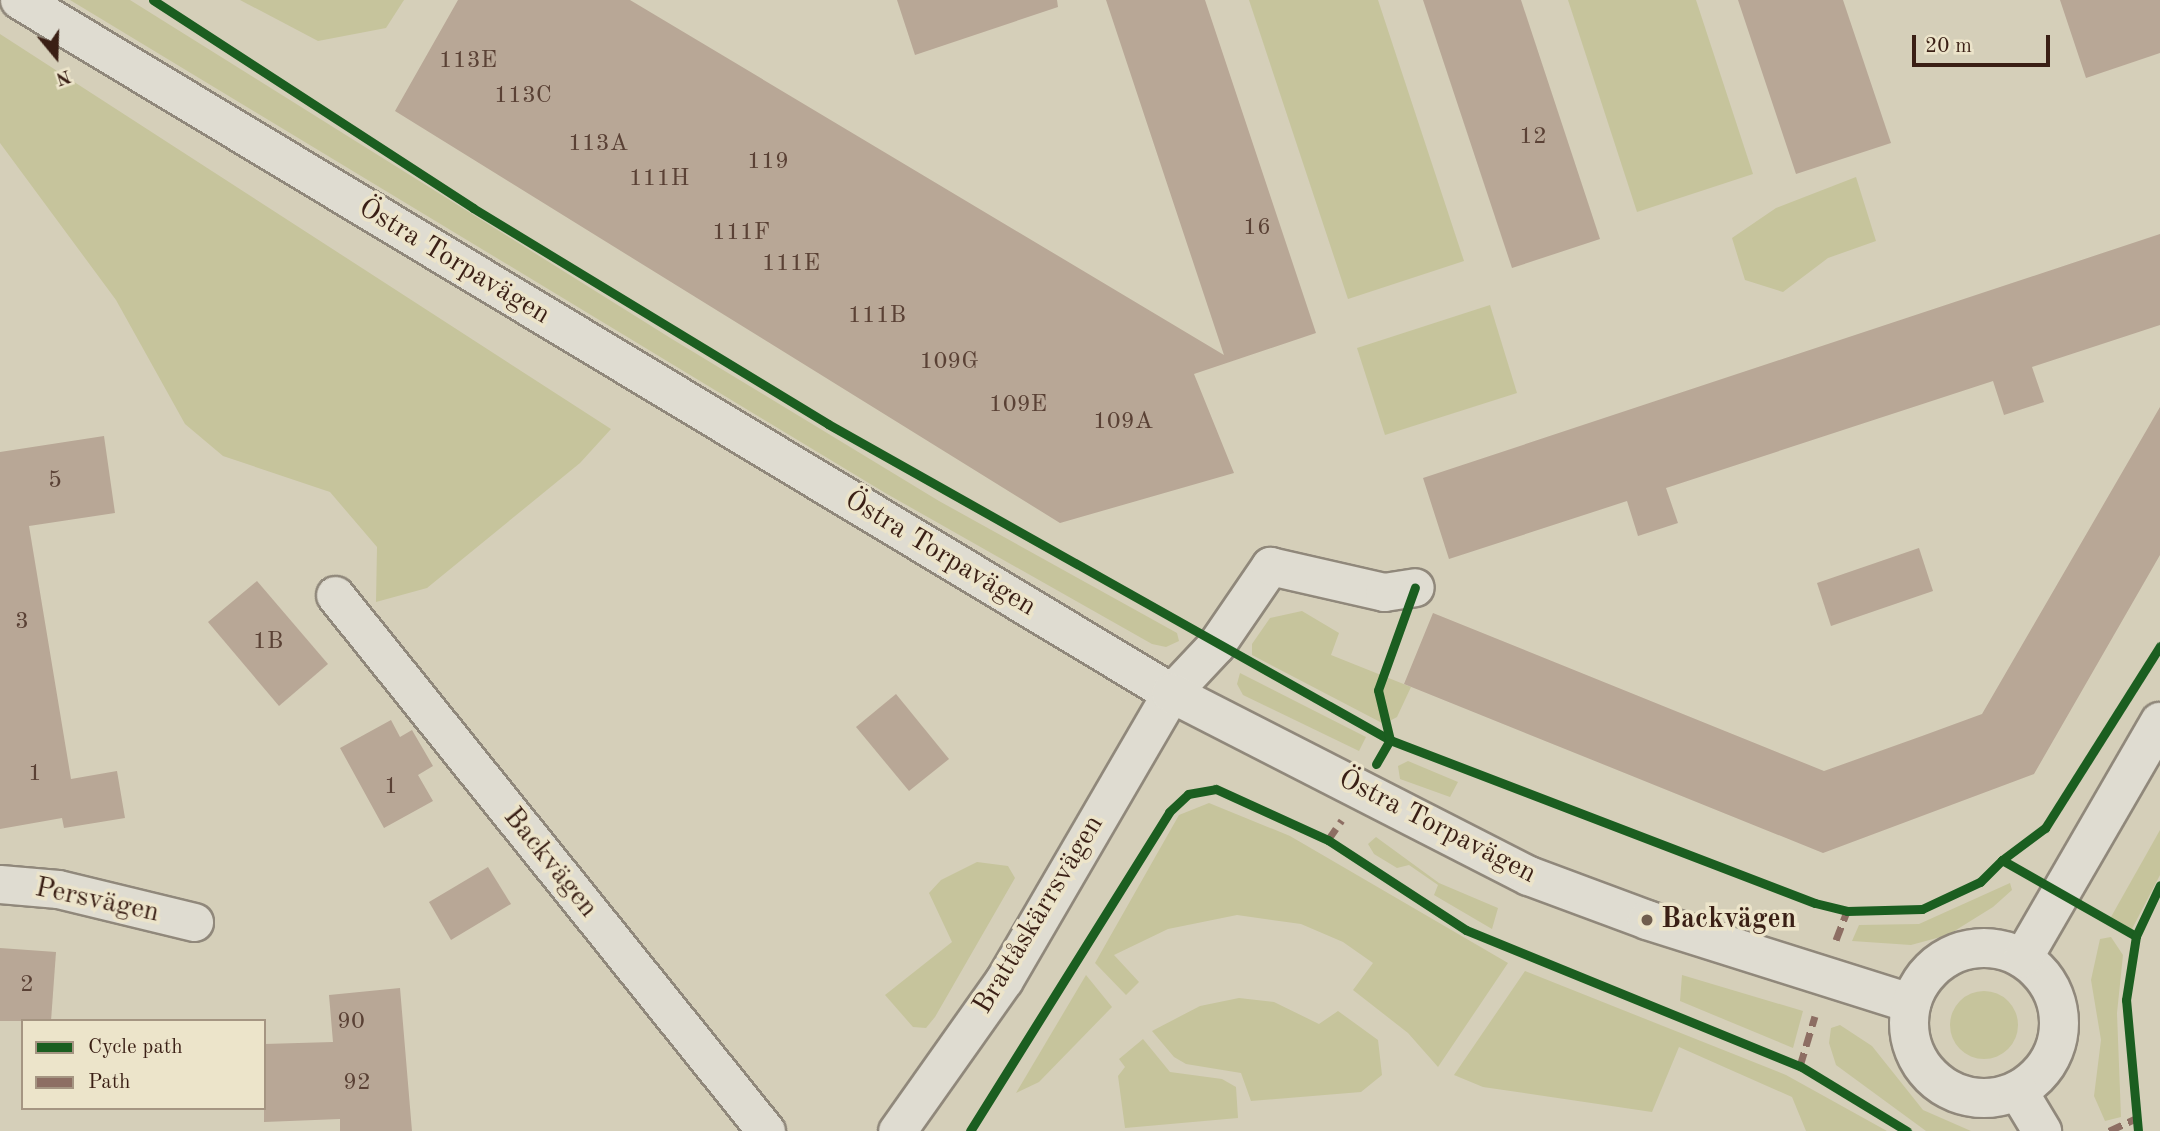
<!DOCTYPE html>
<html>
<head>
<meta charset="utf-8">
<style>
  body { margin:0 }
  #map { position:relative; width:2160px; height:1131px; overflow:hidden; background:#d5cfb9; font-family:"Old Standard TT",serif }
  div>[style] { position:absolute }
  .green>* { inset:0; background:#c6c49c }
  .round { border-radius:50% }
  .building>* { inset:0; background:#b8a796 }
  .roads { filter:drop-shadow(2px 0 #90887b) drop-shadow(-2px 0 #90887b) drop-shadow(0 2px #90887b) drop-shadow(0 -2px #90887b) }
  .street>* { height:37px; margin:-18.5px; padding:0 18.5px; transform-origin:18.5px; border-radius:18.5px; background:#dfdcd1 }
  .secondary>* { height:38px; margin:-19px; padding:0 19px; transform-origin:19px; border-radius:19px; background:#dfdcd1 }
  .secondary>.ring { margin:-19px; padding:0; box-sizing:content-box; background:none; border:38px solid #dfdcd1; border-radius:50% }
  .quiet>* { height:7px; margin-top:-3.5px; transform-origin:0; background:repeating-linear-gradient(90deg,#8d6e63 0 14px,transparent 0 21px) }
  .cycleway>* { height:9px; margin:-4.5px; padding:0 4.5px; transform-origin:4.5px; border-radius:4.5px; background:#1b5e20 }
  .dots>* { width:19px; height:19px; translate:-50% -50%; box-sizing:border-box; border:4px solid #ece4ca; border-radius:50% }
  span { translate:-50% -50%; white-space:nowrap; text-align:center; line-height:1.15; -webkit-text-stroke:7px #ece4ca; paint-order:stroke }
  .number-label { font-size:24px; color:#5a4135 }
  .number-label span { -webkit-text-stroke-width:0 }
  .street-label { font-size:28px; color:#3a1f15 }
  .poi-label { font-size:28px; color:#3a1f15; font-weight:700 }
  .left { translate:0 -50%; text-align:left }
  .legend { position:absolute; left:21px; top:1019px; width:245px; height:91px; box-sizing:border-box; background:#ece4ca; border:2px solid #a59582; margin:0; padding:9px 12px; list-style:none; font-size:21px; color:#3a1f15 }
  .legend li { display:flex; align-items:center; gap:14px; height:35px }
  .legend b { width:35px; border:2px solid #a59582 }
  .north { position:absolute; left:21px; top:21px; width:70px; height:70px; -webkit-text-stroke:5px #ece4ca; paint-order:stroke; rotate:161deg; font-size:19px; font-weight:700; line-height:28px; text-align:center; color:#3a1f15 }
  .north::after { content:''; display:block; margin:auto; width:24px; height:32px; background:#3a1f15; clip-path:polygon(50% 0,100% 100%,50% 72%,0 100%) }
  .scale { position:absolute; left:1912px; top:35px; width:138px; height:32px; box-sizing:border-box; border:4px solid #3a1f15; border-top:0; padding-left:9px; font-size:21px; line-height:24px; white-space:nowrap; color:#3a1f15; -webkit-text-stroke:5px #ece4ca; paint-order:stroke }
</style>
</head>
<body>
<div id="map">
  <div class="green">
    <div style="clip-path:polygon(70px 0,130px 0,672px 339px,939px 501px,1177px 633px,1179px 641px,1166px 647px,1152px 644px,887px 494px)"></div>
    <div style="clip-path:polygon(240px 0,404px 0,386px 28px,318px 41px)"></div>
    <div style="clip-path:polygon(1249px 0,1378px 0,1464px 261px,1348px 299px)"></div>
    <div style="clip-path:polygon(1568px 0,1696px 0,1753px 174px,1637px 212px)"></div>
    <div style="clip-path:polygon(0 34px,611px 429px,580px 463px,427px 588px,376px 602px,377px 547px,330px 492px,223px 456px,185px 424px,116px 300px,0 143px)"></div>
    <div style="clip-path:polygon(1856px 177px,1876px 241px,1828px 258px,1783px 292px,1745px 280px,1732px 238px,1776px 208px)"></div>
    <div style="clip-path:polygon(1490px 305px,1517px 393px,1385px 435px,1357px 348px)"></div>
    <div style="clip-path:polygon(1302px 611px,1339px 633px,1331px 655px,1411px 687px,1397px 717px,1384px 724px,1252px 655px,1252px 644px,1270px 618px)"></div>
    <div style="clip-path:polygon(1240px 673px,1366px 737px,1359px 751px,1243px 695px,1237px 684px)"></div>
    <div style="clip-path:polygon(1408px 761px,1458px 782px,1450px 797px,1400px 779px,1398px 766px)"></div>
    <div style="clip-path:polygon(1209px 803px,1290px 836px,1508px 963px,1438px 1067px,1408px 1033px,1353px 990px,1373px 963px,1343px 942px,1301px 924px,1237px 915px,1168px 929px,1114px 955px,1139px 982px,1126px 995px,1095px 963px,1179px 815px)"></div>
    <div style="clip-path:polygon(2160px 830px,2160px 875px,2132px 929px,2111px 917px)"></div>
    <div style="clip-path:polygon(1376px 837px,1439px 883px,1498px 908px,1492px 929px,1434px 895px,1438px 885px,1409px 865px,1397px 868px,1374px 854px,1368px 844px)"></div>
    <div style="clip-path:polygon(977px 862px,1008px 866px,1015px 878px,935px 1017px,926px 1028px,913px 1027px,885px 995px,952px 942px,929px 893px,941px 880px)"></div>
    <div style="clip-path:polygon(2010px 883px,2012px 890px,1993px 907px,1948px 935px,1911px 945px,1852px 941px,1859px 925px,1919px 924px)"></div>
    <div style="clip-path:polygon(2111px 937px,2123px 955px,2117px 1013px,2121px 1117px,2105px 1121px,2094px 1096px,2101px 1040px,2091px 980px,2100px 939px)"></div>
    <div style="clip-path:polygon(1525px 971px,1786px 1075px,1887px 1131px,1806px 1131px,1792px 1097px,1679px 1047px,1652px 1112px,1483px 1087px,1454px 1075px)"></div>
    <div style="clip-path:polygon(1086px 975px,1112px 1007px,1039px 1082px,1016px 1093px)"></div>
    <div style="clip-path:polygon(1682px 975px,1803px 1011px,1793px 1048px,1680px 1001px)"></div>
    <div class="round" style="left:1950px;top:991px;width:68px;height:68px"></div>
    <div style="clip-path:polygon(1239px 998px,1274px 1002px,1319px 1024px,1338px 1011px,1378px 1040px,1382px 1075px,1361px 1092px,1251px 1101px,1241px 1073px,1186px 1064px,1174px 1057px,1152px 1031px,1200px 1006px)"></div>
    <div style="clip-path:polygon(1840px 1025px,1872px 1046px,1923px 1110px,1971px 1131px,1926px 1131px,1836px 1065px,1829px 1043px,1831px 1028px)"></div>
    <div style="clip-path:polygon(1143px 1039px,1170px 1072px,1222px 1079px,1236px 1087px,1238px 1118px,1125px 1128px,1118px 1076px,1125px 1067px,1119px 1059px)"></div>
  </div>
  <div class="building">
    <div style="clip-path:polygon(458px 0,630px 0,1224px 355px,1106px 0,1205px 0,1316px 333px,1194px 374px,1234px 473px,1060px 523px,395px 111px)"></div>
    <div style="clip-path:polygon(897px 0,1057px 0,1058px 7px,915px 55px)"></div>
    <div style="clip-path:polygon(1423px 0,1521px 0,1600px 239px,1512px 268px)"></div>
    <div style="clip-path:polygon(1738px 0,1843px 0,1891px 143px,1796px 174px)"></div>
    <div style="clip-path:polygon(2060px 0,2160px 0,2160px 53px,2086px 78px)"></div>
    <div style="clip-path:polygon(2160px 234px,2160px 325px,2032px 367px,2044px 402px,2004px 415px,1993px 381px,1666px 488px,1678px 523px,1638px 536px,1627px 501px,1449px 559px,1423px 478px)"></div>
    <div style="clip-path:polygon(2160px 407px,2160px 555px,2034px 774px,1823px 853px,1404px 684px,1433px 613px,1824px 771px,1922px 736px,1982px 714px)"></div>
    <div style="clip-path:polygon(104px 436px,115px 513px,29px 526px,71px 779px,117px 771px,125px 818px,64px 828px,62px 818px,0 829px,0 452px)"></div>
    <div style="clip-path:polygon(1919px 548px,1933px 591px,1831px 626px,1817px 583px)"></div>
    <div style="clip-path:polygon(257px 581px,328px 664px,279px 706px,208px 622px)"></div>
    <div style="clip-path:polygon(896px 694px,949px 759px,909px 791px,856px 727px)"></div>
    <div style="clip-path:polygon(391px 720px,400px 737px,412px 730px,433px 766px,418px 775px,433px 801px,384px 828px,340px 748px)"></div>
    <div style="clip-path:polygon(488px 867px,511px 904px,451px 940px,429px 902px)"></div>
    <div style="clip-path:polygon(0 948px,56px 952px,51px 1021px,0 1021px)"></div>
    <div style="clip-path:polygon(400px 988px,412px 1131px,340px 1131px,340px 1119px,264px 1122px,264px 1044px,333px 1042px,329px 995px)"></div>
  </div>
  <div class="roads">
    <div class="street">
      <div style="left:335px;top:595px;width:688px;rotate:51.2deg"></div>
      <div style="left:0;top:884px;width:58px;rotate:4.9deg"></div>
      <div style="left:58px;top:889px;width:140px;rotate:13.6deg"></div>
      <div style="left:897px;top:1131px;width:185px;rotate:-54.7deg"></div>
      <div style="left:1004px;top:980px;width:332px;rotate:-59.8deg"></div>
      <div style="left:1171px;top:693px;width:66px;rotate:-46.8deg"></div>
      <div style="left:1216px;top:645px;width:96px;rotate:-55.6deg"></div>
      <div style="left:1270px;top:566px;width:117px;rotate:12.8deg"></div>
      <div style="left:1384px;top:592px;width:31px;rotate:-9deg"></div>
    </div>
    <div class="secondary">
      <div style="left:20px;top:0;width:1344px;rotate:31.05deg"></div>
      <div style="left:1171px;top:693px;width:402px;rotate:27.1deg"></div>
      <div style="left:1529px;top:876px;width:126px;rotate:20.4deg"></div>
      <div style="left:1647px;top:920px;width:277px;rotate:17.5deg"></div>
      <div class="ring" style="left:1909px;top:948px;width:112px;height:112px"></div>
      <div style="left:2023px;top:958px;width:273px;rotate:-59.9deg"></div>
      <div style="left:2018px;top:1091px;width:47px;rotate:59deg"></div>
    </div>
  </div>
  <div class="quiet">
    <div style="left:1328px;top:840px;width:24px;rotate:-55deg"></div>
    <div style="left:1836px;top:940px;width:31px;rotate:-69deg"></div>
    <div style="left:1800px;top:1066px;width:52px;rotate:-73.3deg"></div>
    <div style="left:2109px;top:1131px;width:29px;rotate:-25deg"></div>
  </div>
  <div class="cycleway">
    <div style="left:153px;top:0;width:382px;rotate:33deg"></div>
    <div style="left:473px;top:208px;width:416px;rotate:31.3deg"></div>
    <div style="left:828px;top:424px;width:645px;rotate:29.35deg"></div>
    <div style="left:1390px;top:740px;width:455px;rotate:21deg"></div>
    <div style="left:1815px;top:903px;width:33px;rotate:14deg"></div>
    <div style="left:1847px;top:911px;width:75px;rotate:-1.5deg"></div>
    <div style="left:1922px;top:909px;width:64px;rotate:-25deg"></div>
    <div style="left:1980px;top:882px;width:31px;rotate:-45deg"></div>
    <div style="left:2002px;top:860px;width:154px;rotate:29.6deg"></div>
    <div style="left:1376px;top:764px;width:28px;rotate:-60deg"></div>
    <div style="left:1390px;top:740px;width:51px;rotate:-103.5deg"></div>
    <div style="left:1378px;top:690px;width:109px;rotate:-70.2deg"></div>
    <div style="left:2002px;top:860px;width:54px;rotate:-36.7deg"></div>
    <div style="left:2045px;top:828px;width:215px;rotate:-57.7deg"></div>
    <div style="left:970px;top:1131px;width:376px;rotate:-58deg"></div>
    <div style="left:1169px;top:812px;width:26px;rotate:-43deg"></div>
    <div style="left:1188px;top:794px;width:28px;rotate:-10deg"></div>
    <div style="left:1216px;top:789px;width:123px;rotate:24.5deg"></div>
    <div style="left:1328px;top:840px;width:165px;rotate:33.1deg"></div>
    <div style="left:1466px;top:930px;width:361px;rotate:22.2deg"></div>
    <div style="left:1800px;top:1066px;width:125px;rotate:31.3deg"></div>
    <div style="left:2138px;top:1131px;width:132px;rotate:-95.2deg"></div>
    <div style="left:2126px;top:1000px;width:65px;rotate:-81.1deg"></div>
    <div style="left:2136px;top:936px;width:56px;rotate:-64.8deg"></div>
  </div>
  <div class="dots">
    <div style="left:1647px;top:920px;background:#705d4e"></div>
  </div>
  <div class="number-label">
    <span style="left:468px;top:62px">113E</span>
    <span style="left:523px;top:97px">113C</span>
    <span style="left:1533px;top:138px">12</span>
    <span style="left:598px;top:145px">113A</span>
    <span style="left:768px;top:163px">119</span>
    <span style="left:659px;top:180px">111H</span>
    <span style="left:1257px;top:229px">16</span>
    <span style="left:741px;top:234px">111F</span>
    <span style="left:791px;top:265px">111E</span>
    <span style="left:877px;top:317px">111B</span>
    <span style="left:949px;top:363px">109G</span>
    <span style="left:1018px;top:406px">109E</span>
    <span style="left:1123px;top:423px">109A</span>
    <span style="left:55px;top:482px">5</span>
    <span style="left:22px;top:623px">3</span>
    <span style="left:268px;top:643px">1B</span>
    <span style="left:35px;top:775px">1</span>
    <span style="left:391px;top:788px">1</span>
    <span style="left:27px;top:986px">2</span>
    <span style="left:351px;top:1023px">90</span>
    <span style="left:357px;top:1084px">92</span>
  </div>
  <div class="street-label">
    <span style="left:454px;top:262px;rotate:31deg">Östra Torpavägen</span>
    <span style="left:940px;top:554px;rotate:31deg">Östra Torpavägen</span>
    <span style="left:1437px;top:827px;rotate:27deg">Östra Torpavägen</span>
    <span style="left:550px;top:863px;rotate:51deg">Backvägen</span>
    <span style="left:97px;top:901px;rotate:12deg">Persvägen</span>
    <span style="left:1039px;top:915px;rotate:-59deg">Brattåskärrsvägen</span>
  </div>
  <div class="poi-label">
    <span class="left" style="left:1661px;top:920px">Backvägen</span>
  </div>
  <ul class="legend">
  <li><b style="height:9px;background:#1b5e20"></b>Cycle path</li>
  <li><b style="height:9px;background:#8d6e63"></b>Path</li>
  </ul>
  <div class="north">N</div>
  <div class="scale">20 m</div>
</div>
</body>
</html>
